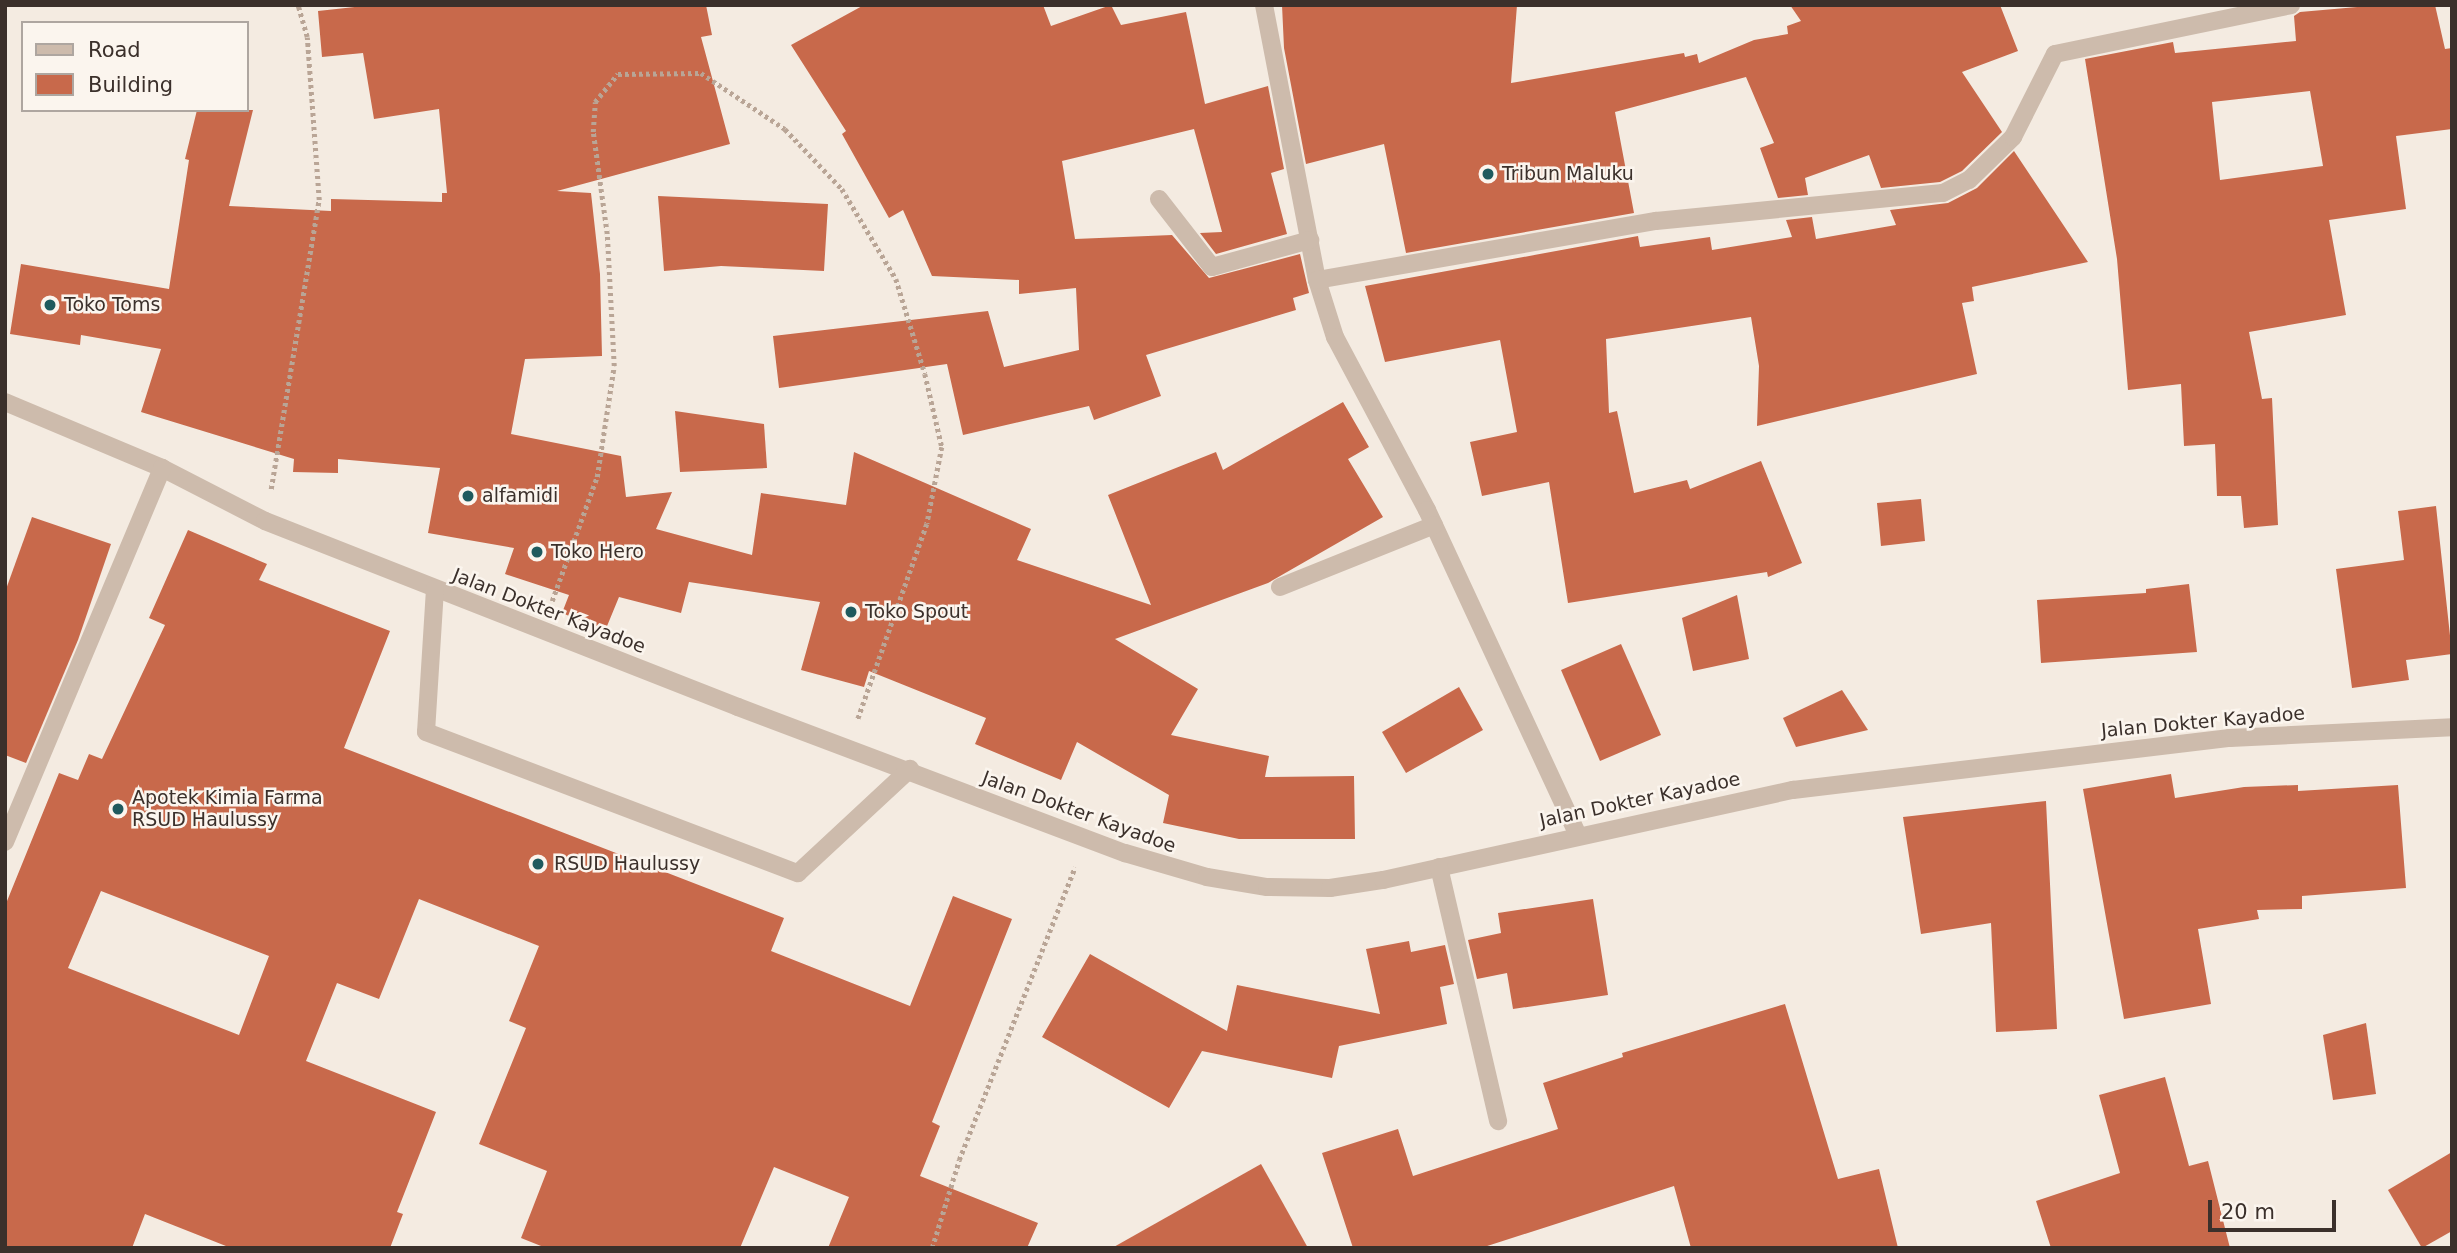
<!DOCTYPE html>
<html>
<head>
<meta charset="utf-8">
<style>
  body { margin:0 }
  #map { position:relative; width:2457px; height:1253px; overflow:hidden; background:#f4ebe1; font-family:"DejaVu Sans",sans-serif }
  div>[style] { position:absolute }
  .building>* { inset:0; background:#c8694b }
  .path>* { height:4.5px; margin-top:-2.25px; transform-origin:0; background:repeating-linear-gradient(90deg,#b9a596 0 3.5px,transparent 0 7px) }
  .minor>* { height:18px; margin:-9px; padding:0 9px; transform-origin:9px; border-radius:9px; background:#cdbbac }
  .dots>* { width:19px; height:19px; translate:-50% -50%; box-sizing:border-box; border:4px solid #fbf5ee; border-radius:50% }
  span { translate:-50% -50%; white-space:nowrap; text-align:center; line-height:1.15; -webkit-text-stroke:5px #fbf5ee; paint-order:stroke }
  .poi-label { font-size:19px; color:#3b302b }
  .left { translate:0 -50%; text-align:left }
  .street-label { font-size:19px; color:#3b302b }
  .frame { position:absolute; inset:0; border:7px solid #3b302b; pointer-events:none }
  .legend { position:absolute; left:21px; top:21px; width:228px; height:91px; box-sizing:border-box; background:#fbf5ee; border:2px solid #aea6a0; margin:0; padding:9px 12px; list-style:none; font-size:21px; color:#3b302b }
  .legend li { display:flex; align-items:center; gap:14px; height:35px }
  .legend b { width:35px; border:2px solid #aea6a0 }
  .scale { position:absolute; left:2208px; top:1200px; width:128px; height:32px; box-sizing:border-box; border:4px solid #3b302b; border-top:0; padding-left:9px; font-size:21px; line-height:24px; white-space:nowrap; color:#3b302b; -webkit-text-stroke:5px #fbf5ee; paint-order:stroke }
</style>
</head>
<body>
<div id="map">
  <div class="building">
    <div style="clip-path:polygon(373px 5px,706px 5px,712px 35px,701px 37px,730px 144px,557px 191px,591px 193px,600px 274px,602px 356px,525px 359px,511px 434px,621px 456px,626px 497px,672px 492px,656px 529px,752px 555px,761px 493px,846px 505px,854px 452px,1031px 529px,1017px 560px,1151px 605px,1108px 495px,1216px 452px,1223px 470px,1343px 402px,1369px 447px,1348px 459px,1383px 517px,1268px 583px,1115px 639px,1198px 689px,1171px 735px,1269px 756px,1265px 777px,1354px 776px,1355px 839px,1239px 839px,1163px 823px,1169px 795px,1077px 742px,1061px 780px,975px 744px,986px 718px,869px 671px,864px 687px,801px 670px,820px 602px,689px 582px,681px 613px,619px 597px,605px 631px,562px 613px,569px 595px,505px 574px,514px 548px,428px 533px,440px 468px,338px 459px,338px 473px,293px 472px,294px 459px,141px 412px,161px 349px,81px 335px,80px 345px,10px 334px,21px 264px,169px 289px,189px 160px,185px 159px,197px 110px,253px 110px,229px 206px,331px 211px,331px 199px,442px 202px,442px 193px,447px 193px,439px 109px,374px 119px,363px 53px,322px 57px,318px 11px)"></div>
    <div style="clip-path:polygon(864px 5px,1043px 5px,1051px 26px,1111px 5px,1121px 25px,1186px 12px,1205px 104px,1268px 86px,1284px 169px,1271px 173px,1287px 234px,1216px 254px,1200px 233px,1222px 232px,1194px 129px,1062px 161px,1075px 239px,1172px 235px,1209px 278px,1300px 254px,1309px 293px,1293px 298px,1296px 310px,1146px 355px,1161px 396px,1094px 420px,1089px 406px,963px 435px,947px 364px,779px 388px,773px 336px,988px 311px,1004px 367px,1079px 350px,1076px 288px,1019px 294px,1019px 280px,932px 276px,903px 210px,889px 218px,842px 134px,846px 131px,791px 45px)"></div>
    <div style="clip-path:polygon(1282px 5px,1517px 5px,1511px 83px,1684px 53px,1685px 57px,1697px 54px,1699px 63px,1754px 40px,1788px 34px,1787px 26px,1801px 21px,1790px 5px,2000px 5px,2018px 51px,1962px 72px,2002px 132px,1962px 171px,1940px 182px,1881px 188px,1869px 155px,1805px 178px,1808px 195px,1778px 198px,1760px 148px,1774px 143px,1746px 77px,1615px 112px,1634px 213px,1406px 253px,1384px 144px,1306px 164px,1284px 48px)"></div>
    <div style="clip-path:polygon(evenodd,2380px 5px,2435px 5px,2445px 49px,2452px 48px,2452px 129px,2396px 136px,2406px 209px,2329px 220px,2346px 315px,2249px 332px,2262px 399px,2272px 398px,2278px 525px,2244px 528px,2241px 496px,2217px 496px,2215px 444px,2184px 446px,2181px 384px,2128px 390px,2117px 259px,2085px 59px,2173px 42px,2175px 53px,2296px 41px,2294px 16px,2300px 12px,2380px 5px,2310px 91px,2323px 166px,2220px 180px,2212px 102px,2310px 91px)"></div>
    <div style="clip-path:polygon(2014px 151px,2088px 262px,1972px 287px,1974px 301px,1962px 303px,1977px 374px,1757px 426px,1759px 366px,1751px 317px,1606px 339px,1609px 413px,1617px 411px,1634px 493px,1687px 480px,1690px 489px,1761px 461px,1802px 563px,1768px 577px,1767px 572px,1568px 603px,1549px 482px,1482px 496px,1470px 442px,1517px 432px,1500px 340px,1385px 362px,1365px 286px,1638px 236px,1640px 247px,1710px 237px,1712px 250px,1792px 237px,1786px 220px,1812px 217px,1816px 239px,1896px 225px,1890px 210px,1948px 203px,1977px 188px)"></div>
    <div style="clip-path:polygon(658px 196px,828px 204px,824px 271px,721px 266px,664px 271px)"></div>
    <div style="clip-path:polygon(675px 411px,764px 424px,767px 468px,680px 472px)"></div>
    <div style="clip-path:polygon(1921px 499px,1925px 541px,1881px 546px,1877px 503px)"></div>
    <div style="clip-path:polygon(2436px 506px,2452px 654px,2406px 660px,2409px 680px,2352px 688px,2336px 569px,2404px 560px,2398px 511px)"></div>
    <div style="clip-path:polygon(32px 517px,111px 544px,78px 640px,26px 763px,5px 755px,5px 592px)"></div>
    <div style="clip-path:polygon(evenodd,188px 530px,267px 564px,259px 580px,390px 631px,344px 748px,784px 918px,771px 951px,910px 1006px,953px 896px,1012px 919px,932px 1122px,940px 1126px,920px 1176px,1038px 1223px,1027px 1248px,828px 1248px,849px 1197px,774px 1167px,740px 1248px,546px 1248px,521px 1238px,547px 1171px,479px 1144px,526px 1028px,509px 1021px,539px 946px,419px 899px,379px 999px,337px 983px,306px 1061px,436px 1112px,397px 1212px,403px 1214px,390px 1248px,231px 1248px,145px 1214px,132px 1248px,5px 1248px,5px 906px,59px 773px,78px 780px,89px 754px,102px 759px,165px 625px,149px 618px,188px 530px,101px 891px,269px 956px,239px 1035px,68px 968px,101px 891px)"></div>
    <div style="clip-path:polygon(2189px 584px,2197px 652px,2041px 663px,2037px 600px,2146px 593px,2146px 589px)"></div>
    <div style="clip-path:polygon(1737px 595px,1749px 659px,1693px 671px,1682px 618px)"></div>
    <div style="clip-path:polygon(1621px 644px,1661px 735px,1600px 761px,1561px 670px)"></div>
    <div style="clip-path:polygon(1459px 687px,1483px 730px,1406px 773px,1382px 732px)"></div>
    <div style="clip-path:polygon(1842px 690px,1868px 730px,1796px 747px,1783px 718px)"></div>
    <div style="clip-path:polygon(2171px 774px,2175px 798px,2244px 787px,2298px 785px,2298px 791px,2398px 785px,2406px 888px,2302px 896px,2302px 909px,2257px 910px,2259px 919px,2198px 929px,2211px 1004px,2124px 1019px,2083px 789px)"></div>
    <div style="clip-path:polygon(2046px 801px,2057px 1029px,1996px 1032px,1991px 923px,1921px 934px,1903px 817px)"></div>
    <div style="clip-path:polygon(1593px 899px,1608px 995px,1513px 1009px,1507px 973px,1477px 979px,1468px 940px,1501px 933px,1498px 913px)"></div>
    <div style="clip-path:polygon(1409px 941px,1411px 952px,1445px 945px,1454px 984px,1440px 987px,1447px 1024px,1339px 1046px,1332px 1078px,1202px 1051px,1169px 1108px,1042px 1037px,1090px 954px,1227px 1031px,1237px 985px,1380px 1014px,1366px 949px)"></div>
    <div style="clip-path:polygon(1785px 1004px,1838px 1179px,1879px 1169px,1898px 1248px,1691px 1248px,1674px 1186px,1481px 1248px,1353px 1248px,1322px 1153px,1398px 1129px,1413px 1176px,1558px 1129px,1543px 1083px,1623px 1057px,1622px 1053px)"></div>
    <div style="clip-path:polygon(2366px 1023px,2376px 1094px,2333px 1100px,2323px 1035px)"></div>
    <div style="clip-path:polygon(2165px 1077px,2189px 1166px,2208px 1161px,2230px 1248px,2051px 1248px,2036px 1201px,2120px 1173px,2099px 1095px)"></div>
    <div style="clip-path:polygon(2452px 1152px,2452px 1231px,2422px 1248px,2388px 1190px)"></div>
    <div style="clip-path:polygon(1261px 1164px,1308px 1248px,1112px 1248px)"></div>
  </div>
  <div class="path">
    <div style="left:271px;top:489px;width:293px;rotate:-80.6deg"></div>
    <div style="left:319px;top:200px;width:163px;rotate:-94.2deg"></div>
    <div style="left:307px;top:37px;width:33px;rotate:-106deg"></div>
    <div style="left:552px;top:601px;width:132px;rotate:-70.1deg"></div>
    <div style="left:597px;top:477px;width:112px;rotate:-81.3deg"></div>
    <div style="left:614px;top:366px;width:132px;rotate:-93deg"></div>
    <div style="left:607px;top:234px;width:103px;rotate:-97.8deg"></div>
    <div style="left:593px;top:132px;width:30px;rotate:-86deg"></div>
    <div style="left:595px;top:102px;width:36px;rotate:-51deg"></div>
    <div style="left:618px;top:74px;width:83px;rotate:-0.7deg"></div>
    <div style="left:701px;top:73px;width:101px;rotate:33.7deg"></div>
    <div style="left:785px;top:129px;width:83px;rotate:46.5deg"></div>
    <div style="left:842px;top:189px;width:105px;rotate:59deg"></div>
    <div style="left:896px;top:279px;width:99px;rotate:73deg"></div>
    <div style="left:925px;top:374px;width:75px;rotate:76.9deg"></div>
    <div style="left:942px;top:447px;width:78px;rotate:101deg"></div>
    <div style="left:927px;top:524px;width:207px;rotate:109.5deg"></div>
    <div style="left:932px;top:1248px;width:92px;rotate:-72.9deg"></div>
    <div style="left:959px;top:1160px;width:315px;rotate:-68.4deg"></div>
  </div>
  <div class="minor">
    <div style="left:1264px;top:5px;width:280px;rotate:79.1deg"></div>
    <div style="left:1317px;top:280px;width:60px;rotate:72.5deg"></div>
    <div style="left:1335px;top:337px;width:196px;rotate:62deg"></div>
    <div style="left:1427px;top:510px;width:358px;rotate:65.1deg"></div>
    <div style="left:1159px;top:199px;width:86px;rotate:52.1deg"></div>
    <div style="left:1212px;top:267px;width:102px;rotate:-15.4deg"></div>
    <div style="left:1317px;top:280px;width:344px;rotate:-9.9deg"></div>
    <div style="left:1656px;top:221px;width:288px;rotate:-5.6deg"></div>
    <div style="left:1943px;top:193px;width:29px;rotate:-27deg"></div>
    <div style="left:1969px;top:180px;width:62px;rotate:-44.3deg"></div>
    <div style="left:2013px;top:137px;width:93px;rotate:-63.2deg"></div>
    <div style="left:2055px;top:54px;width:241px;rotate:-11.7deg"></div>
    <div style="left:5px;top:402px;width:170px;rotate:22.8deg"></div>
    <div style="left:162px;top:468px;width:116px;rotate:27.2deg"></div>
    <div style="left:265px;top:521px;width:508px;rotate:21.47deg"></div>
    <div style="left:738px;top:707px;width:414px;rotate:20.7deg"></div>
    <div style="left:1125px;top:853px;width:85px;rotate:16.3deg"></div>
    <div style="left:1207px;top:877px;width:61px;rotate:9.5deg"></div>
    <div style="left:1267px;top:887px;width:63px;rotate:0.9deg"></div>
    <div style="left:1330px;top:888px;width:54px;rotate:-8.6deg"></div>
    <div style="left:1383px;top:880px;width:420px;rotate:-12.4deg"></div>
    <div style="left:1793px;top:790px;width:440px;rotate:-6.8deg"></div>
    <div style="left:2230px;top:738px;width:222px;rotate:-2.8deg"></div>
    <div style="left:1280px;top:587px;width:166px;rotate:-21.9deg"></div>
    <div style="left:435px;top:589px;width:143px;rotate:93.6deg"></div>
    <div style="left:426px;top:732px;width:398px;rotate:20.8deg"></div>
    <div style="left:798px;top:873px;width:153px;rotate:-42.9deg"></div>
    <div style="left:5px;top:842px;width:406px;rotate:-67.2deg"></div>
    <div style="left:1439px;top:867px;width:261px;rotate:76.9deg"></div>
  </div>
  <div class="dots">
    <div style="left:1488px;top:174px;background:#1f5a5e"></div>
    <div style="left:50px;top:305px;background:#1f5a5e"></div>
    <div style="left:468px;top:496px;background:#1f5a5e"></div>
    <div style="left:537px;top:552px;background:#1f5a5e"></div>
    <div style="left:851px;top:612px;background:#1f5a5e"></div>
    <div style="left:118px;top:809px;background:#1f5a5e"></div>
    <div style="left:538px;top:864px;background:#1f5a5e"></div>
  </div>
  <div class="poi-label">
    <span class="left" style="left:1502px;top:174px">Tribun Maluku</span>
    <span class="left" style="left:64px;top:305px">Toko Toms</span>
    <span class="left" style="left:482px;top:496px">alfamidi</span>
    <span class="left" style="left:551px;top:552px">Toko Hero</span>
    <span class="left" style="left:865px;top:612px">Toko Spout</span>
    <span class="left" style="left:132px;top:809px">Apotek Kimia Farma<br>RSUD Haulussy</span>
    <span class="left" style="left:554px;top:864px">RSUD Haulussy</span>
  </div>
  <div class="street-label">
    <span style="left:549px;top:611px;rotate:21deg">Jalan Dokter Kayadoe</span>
    <span style="left:2203px;top:722px;rotate:-5deg">Jalan Dokter Kayadoe</span>
    <span style="left:1640px;top:800px;rotate:-12deg">Jalan Dokter Kayadoe</span>
    <span style="left:1079px;top:812px;rotate:20deg">Jalan Dokter Kayadoe</span>
  </div>
  <div class="frame"></div>
  <ul class="legend">
  <li><b style="height:9px;background:#cdbbac"></b>Road</li>
  <li><b style="height:19px;background:#c8694b"></b>Building</li>
  </ul>
  <div class="scale">20 m</div>
</div>
</body>
</html>
